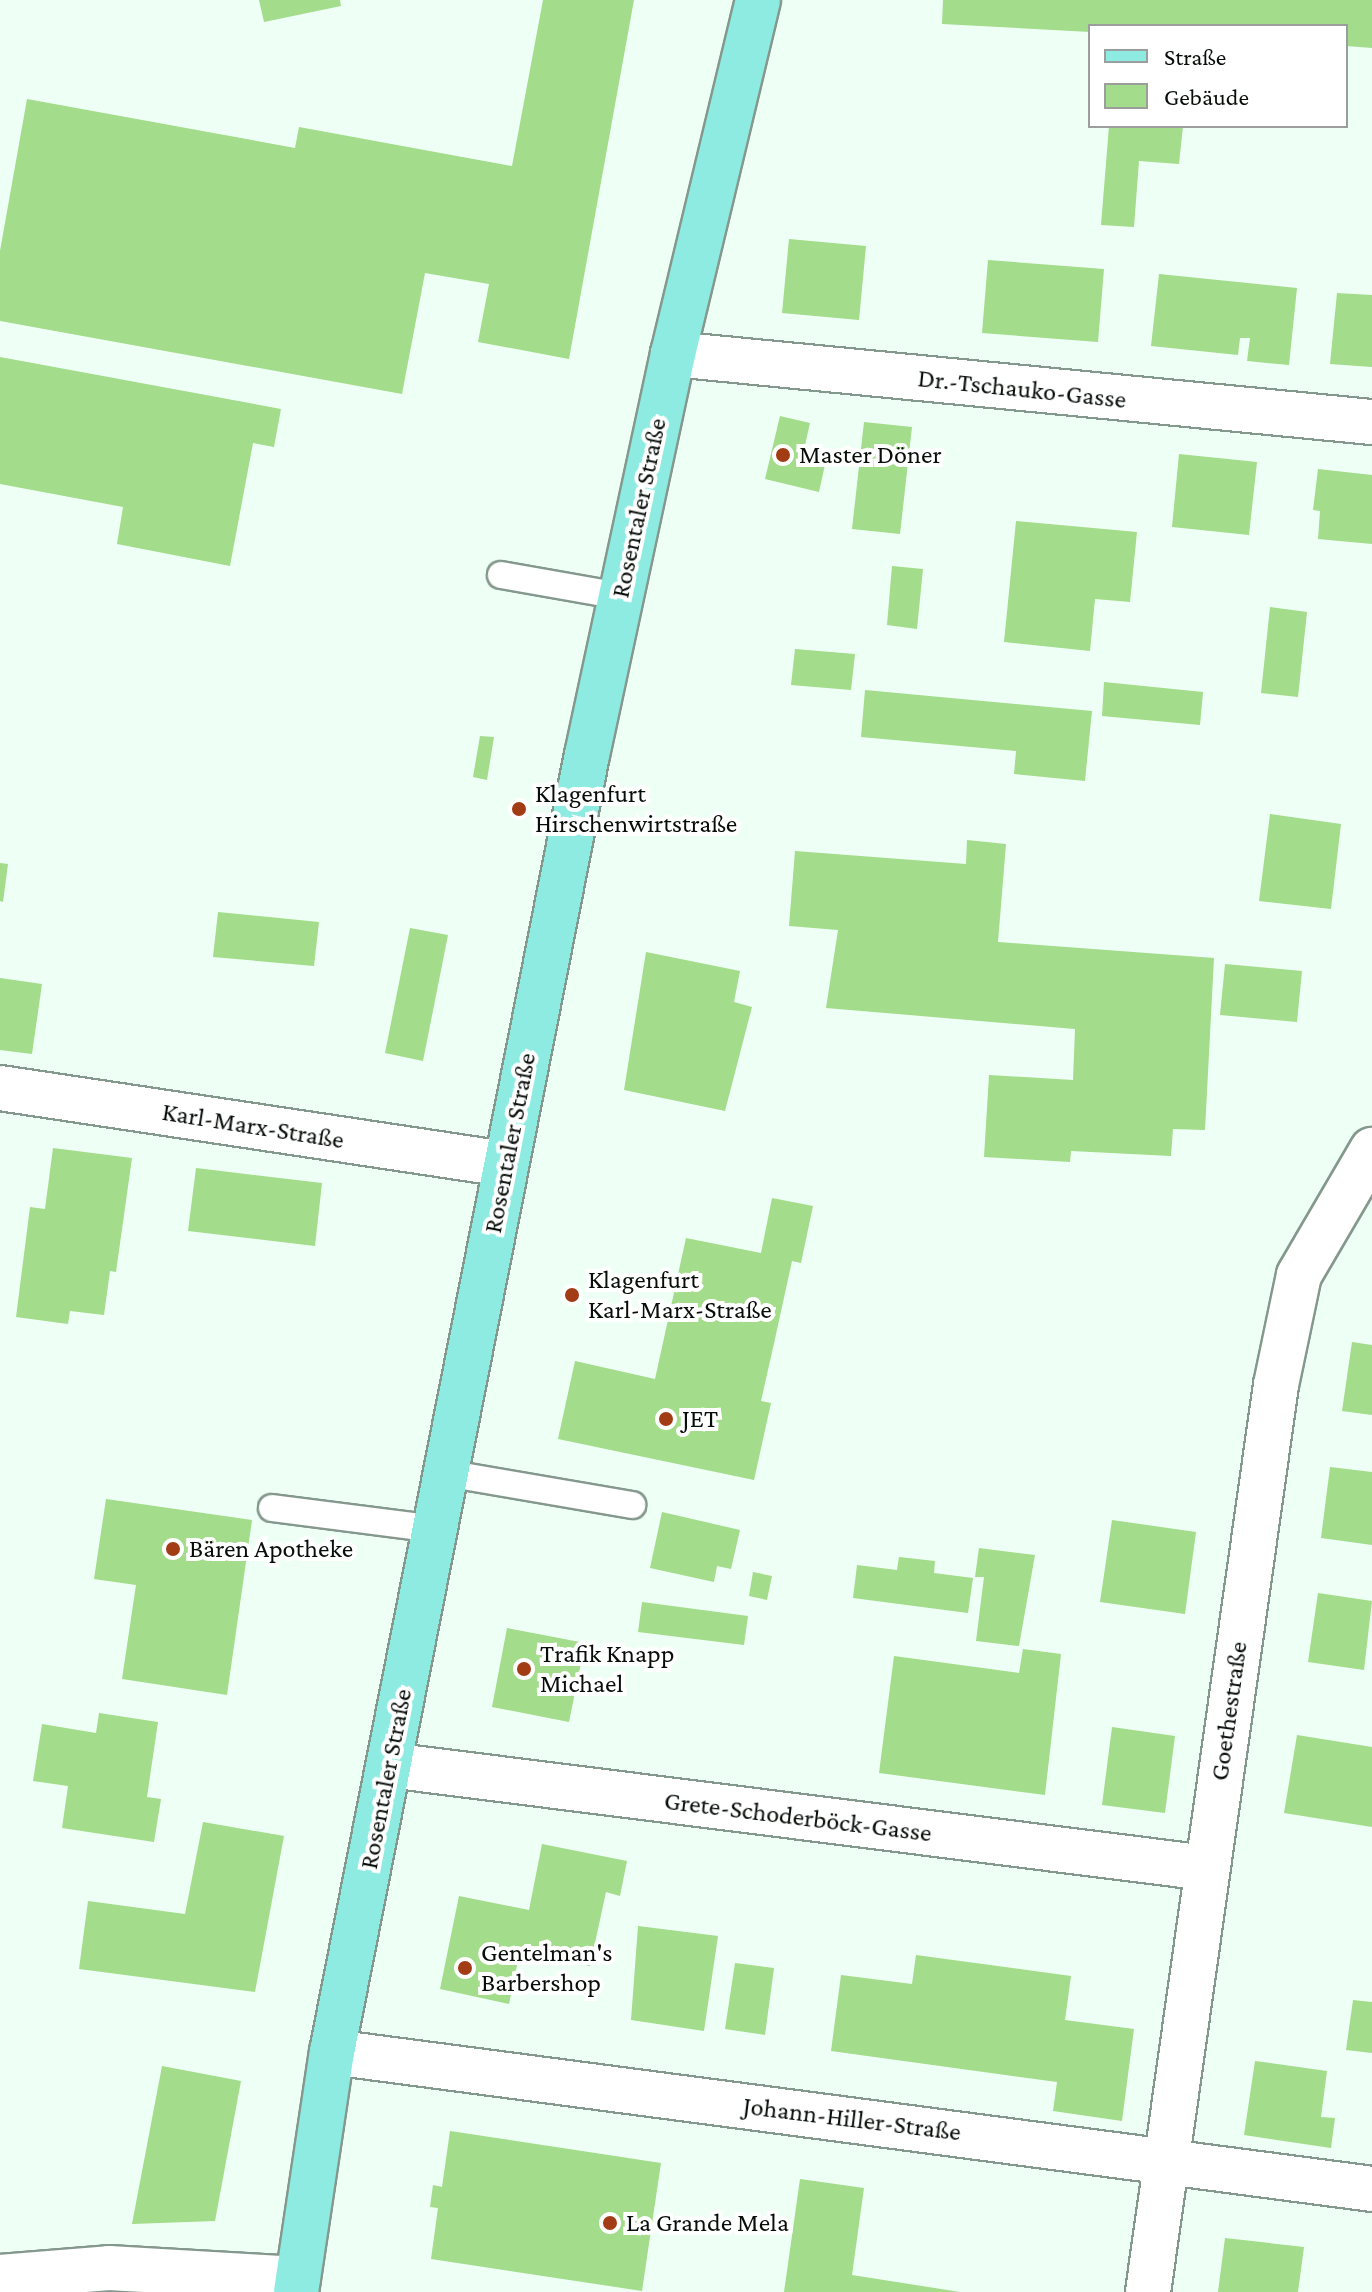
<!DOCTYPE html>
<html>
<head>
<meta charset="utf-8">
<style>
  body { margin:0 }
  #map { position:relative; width:1372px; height:2292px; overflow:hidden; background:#eefff5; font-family:"Crimson Pro",serif }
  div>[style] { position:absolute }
  .building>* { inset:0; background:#a3dc8a }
  .roads { filter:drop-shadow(2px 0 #84988d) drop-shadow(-2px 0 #84988d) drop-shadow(0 2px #84988d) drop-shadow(0 -2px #84988d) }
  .service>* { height:26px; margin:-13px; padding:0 13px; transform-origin:13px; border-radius:13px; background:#fff }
  .minor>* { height:44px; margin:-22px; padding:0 22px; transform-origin:22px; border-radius:22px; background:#fff }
  .primary>* { height:44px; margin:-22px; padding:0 22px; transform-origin:22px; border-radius:22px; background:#8eebe2 }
  .dots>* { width:22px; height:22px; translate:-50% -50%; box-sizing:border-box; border:4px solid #fff; border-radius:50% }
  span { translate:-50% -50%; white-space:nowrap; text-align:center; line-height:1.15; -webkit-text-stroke:8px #fff; paint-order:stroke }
  .street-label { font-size:26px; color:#070d09 }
  .poi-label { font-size:26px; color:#070d09 }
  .left { translate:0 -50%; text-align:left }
  .legend { position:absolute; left:1088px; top:24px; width:260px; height:104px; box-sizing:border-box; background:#fff; border:2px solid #9c9e9d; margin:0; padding:10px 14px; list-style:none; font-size:24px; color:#070d09 }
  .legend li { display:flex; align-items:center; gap:16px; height:40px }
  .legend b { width:40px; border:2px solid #9c9e9d }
</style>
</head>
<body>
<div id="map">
  <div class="building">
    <div style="clip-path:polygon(259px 0,340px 0,341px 6px,264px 22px)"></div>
    <div style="clip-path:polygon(543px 0,634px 0,569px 359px,478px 342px,489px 284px,425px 273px,402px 394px,0 321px,0 251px,27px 99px,295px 148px,299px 127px,512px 166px)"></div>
    <div style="clip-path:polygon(943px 0,1372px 0,1372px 48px,1346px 46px,1346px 26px,1090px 26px,1090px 32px,942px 24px)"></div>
    <div style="clip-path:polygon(1109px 126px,1183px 126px,1179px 164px,1139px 161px,1134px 227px,1101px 225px)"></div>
    <div style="clip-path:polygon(789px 239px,866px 246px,859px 320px,782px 313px)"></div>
    <div style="clip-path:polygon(988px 260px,1104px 269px,1098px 342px,982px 333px)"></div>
    <div style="clip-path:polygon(1159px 274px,1297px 288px,1289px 365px,1247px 361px,1250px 338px,1240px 338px,1238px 355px,1151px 346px)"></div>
    <div style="clip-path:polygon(1337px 293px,1372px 295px,1372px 367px,1330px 364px)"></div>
    <div style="clip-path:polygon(0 357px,281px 409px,274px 447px,253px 443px,230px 566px,117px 544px,123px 507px,0 484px)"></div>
    <div style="clip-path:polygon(780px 416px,810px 423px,803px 454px,826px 460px,819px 492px,765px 479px)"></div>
    <div style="clip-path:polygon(864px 422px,912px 427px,900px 534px,852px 529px)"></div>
    <div style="clip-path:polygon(1179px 454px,1257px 462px,1249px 535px,1172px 527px)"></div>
    <div style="clip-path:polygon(1318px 469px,1372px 475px,1372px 544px,1318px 539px,1320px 511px,1313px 510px)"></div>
    <div style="clip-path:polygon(1016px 521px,1137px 532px,1130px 602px,1095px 599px,1090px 651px,1004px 642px)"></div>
    <div style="clip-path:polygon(892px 566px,923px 569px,917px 629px,887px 625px)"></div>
    <div style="clip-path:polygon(1270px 607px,1307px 612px,1298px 697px,1261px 693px)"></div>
    <div style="clip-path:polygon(795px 649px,855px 654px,851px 690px,791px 685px)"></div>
    <div style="clip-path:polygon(1104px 682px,1203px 692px,1200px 725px,1102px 716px)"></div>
    <div style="clip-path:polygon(865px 690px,1092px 711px,1085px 781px,1014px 774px,1016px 751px,861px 737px)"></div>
    <div style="clip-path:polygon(480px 736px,494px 737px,487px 780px,473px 777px)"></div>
    <div style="clip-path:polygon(1270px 814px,1341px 824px,1331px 909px,1259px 901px)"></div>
    <div style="clip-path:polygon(967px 840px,1006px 844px,998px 942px,1214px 958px,1205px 1130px,1173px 1129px,1171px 1156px,1071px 1151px,1070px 1162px,984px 1157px,989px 1075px,1073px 1080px,1075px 1029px,826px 1008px,838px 930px,789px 926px,795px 851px,966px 864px)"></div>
    <div style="clip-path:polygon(0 863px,8px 864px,3px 902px,0 901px)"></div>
    <div style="clip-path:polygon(218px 912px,319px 922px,314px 966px,213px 957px)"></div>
    <div style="clip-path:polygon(410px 928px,448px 935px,423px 1061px,385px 1053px)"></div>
    <div style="clip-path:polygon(646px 952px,740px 971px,734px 1002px,752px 1007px,725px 1111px,624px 1090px)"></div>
    <div style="clip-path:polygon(1225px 964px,1302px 971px,1297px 1022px,1220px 1015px)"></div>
    <div style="clip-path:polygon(0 978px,42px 984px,32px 1054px,0 1050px)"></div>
    <div style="clip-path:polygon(53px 1148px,132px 1158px,116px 1272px,110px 1271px,104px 1315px,70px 1311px,68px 1324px,16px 1317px,30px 1207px,45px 1209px)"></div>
    <div style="clip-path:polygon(196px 1168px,322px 1183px,315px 1246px,188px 1231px)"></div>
    <div style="clip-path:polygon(772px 1198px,813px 1206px,801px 1263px,792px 1261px,775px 1339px,761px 1401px,771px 1403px,754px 1480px,558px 1439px,575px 1361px,655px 1379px,686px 1238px,761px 1253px)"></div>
    <div style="clip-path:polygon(1352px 1342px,1372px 1345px,1372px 1415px,1342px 1411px)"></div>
    <div style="clip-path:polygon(1330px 1467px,1372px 1472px,1372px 1545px,1321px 1538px)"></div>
    <div style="clip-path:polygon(106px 1499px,252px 1520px,227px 1695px,122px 1679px,136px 1585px,94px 1579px)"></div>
    <div style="clip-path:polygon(662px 1512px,740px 1530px,731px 1569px,717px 1566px,714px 1582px,650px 1568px)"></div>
    <div style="clip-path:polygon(1112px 1520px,1196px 1532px,1185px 1614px,1100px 1602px)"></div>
    <div style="clip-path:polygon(979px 1548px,1035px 1555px,1019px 1646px,976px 1641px,984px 1577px,975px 1577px)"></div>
    <div style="clip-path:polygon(899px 1557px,935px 1561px,934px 1573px,973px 1578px,968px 1613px,853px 1598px,857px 1565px,897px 1570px)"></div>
    <div style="clip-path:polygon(753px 1572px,772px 1576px,767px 1600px,749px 1596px)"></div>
    <div style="clip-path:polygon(1318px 1593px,1372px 1601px,1364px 1670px,1308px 1662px)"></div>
    <div style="clip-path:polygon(642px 1602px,748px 1616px,744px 1645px,638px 1632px)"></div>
    <div style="clip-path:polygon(507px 1628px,585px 1643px,569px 1722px,492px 1707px)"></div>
    <div style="clip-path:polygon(1023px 1649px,1061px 1654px,1045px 1795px,879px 1773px,894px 1656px,1019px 1673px)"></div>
    <div style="clip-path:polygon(99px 1713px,158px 1722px,147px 1797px,161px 1799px,154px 1842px,62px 1828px,68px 1786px,33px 1781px,42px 1724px,96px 1733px)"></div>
    <div style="clip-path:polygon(1112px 1727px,1175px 1736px,1165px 1813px,1102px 1805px)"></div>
    <div style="clip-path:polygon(1297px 1735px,1372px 1747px,1372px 1827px,1284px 1813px)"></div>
    <div style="clip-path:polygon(203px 1822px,284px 1836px,255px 1992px,79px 1969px,88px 1901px,185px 1914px)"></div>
    <div style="clip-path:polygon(542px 1844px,627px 1861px,620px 1896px,606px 1892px,590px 1966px,520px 1951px,509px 2004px,440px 1989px,459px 1896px,529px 1910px)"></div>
    <div style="clip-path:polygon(638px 1926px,718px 1936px,704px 2031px,631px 2020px)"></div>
    <div style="clip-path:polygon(916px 1955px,1071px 1976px,1065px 2020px,1134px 2029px,1122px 2121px,1053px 2111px,1057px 2082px,831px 2051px,841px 1975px,912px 1984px)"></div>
    <div style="clip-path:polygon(735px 1963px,774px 1968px,765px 2035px,725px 2029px)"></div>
    <div style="clip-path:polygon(1353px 2000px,1372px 2002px,1372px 2053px,1346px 2050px)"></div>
    <div style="clip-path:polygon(1255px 2061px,1327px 2071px,1321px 2117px,1335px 2118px,1331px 2148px,1244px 2135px)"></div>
    <div style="clip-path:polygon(162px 2066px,241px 2081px,215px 2221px,132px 2224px)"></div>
    <div style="clip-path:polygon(450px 2131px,661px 2163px,642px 2291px,431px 2259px,438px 2208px,430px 2207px,433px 2185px,442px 2187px)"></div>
    <div style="clip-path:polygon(800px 2179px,864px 2188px,852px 2275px,960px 2292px,784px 2292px)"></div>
    <div style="clip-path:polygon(1225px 2238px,1304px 2247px,1298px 2292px,1218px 2292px)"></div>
  </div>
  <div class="roads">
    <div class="service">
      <div style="left:501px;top:575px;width:121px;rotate:10deg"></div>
      <div style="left:445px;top:1473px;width:190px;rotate:9.7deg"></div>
      <div style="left:272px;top:1508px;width:164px;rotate:7.3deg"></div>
    </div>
    <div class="minor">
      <div style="left:673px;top:354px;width:702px;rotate:5.56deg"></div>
      <div style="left:0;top:1088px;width:511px;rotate:8.56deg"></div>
      <div style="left:389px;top:1765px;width:824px;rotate:7.18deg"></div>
      <div style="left:332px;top:2052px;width:1049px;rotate:7.5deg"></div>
      <div style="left:0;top:2277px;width:109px;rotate:-4.7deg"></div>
      <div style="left:109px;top:2268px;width:189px;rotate:3.3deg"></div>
      <div style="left:1148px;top:2292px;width:916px;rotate:-81.97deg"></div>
      <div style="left:1276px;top:1385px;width:112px;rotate:-78.2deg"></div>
      <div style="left:1299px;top:1275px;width:145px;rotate:-59.7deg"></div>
    </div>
    <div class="primary">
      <div style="left:296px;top:2292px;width:243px;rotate:-81.5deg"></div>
      <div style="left:332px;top:2052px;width:1322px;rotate:-78.88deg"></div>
      <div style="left:587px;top:755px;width:410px;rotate:-77.9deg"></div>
      <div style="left:673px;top:354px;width:364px;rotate:-76.5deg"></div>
    </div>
  </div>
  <div class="dots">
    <div style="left:783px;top:455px;background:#a23c15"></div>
    <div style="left:519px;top:809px;background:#a23c15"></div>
    <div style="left:572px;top:1295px;background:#a23c15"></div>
    <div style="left:666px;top:1419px;background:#a23c15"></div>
    <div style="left:173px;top:1549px;background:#a23c15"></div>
    <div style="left:524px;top:1669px;background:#a23c15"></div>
    <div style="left:465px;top:1968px;background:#a23c15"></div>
    <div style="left:610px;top:2223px;background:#a23c15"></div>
  </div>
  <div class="street-label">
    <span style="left:1022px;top:389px;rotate:6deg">Dr.-Tschauko-Gasse</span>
    <span style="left:639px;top:508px;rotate:-78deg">Rosentaler Straße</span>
    <span style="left:253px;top:1126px;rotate:9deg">Karl-Marx-Straße</span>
    <span style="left:510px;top:1143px;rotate:-79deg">Rosentaler Straße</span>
    <span style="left:1229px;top:1711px;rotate:-82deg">Goethestraße</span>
    <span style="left:386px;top:1779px;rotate:-79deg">Rosentaler Straße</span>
    <span style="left:798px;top:1817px;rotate:7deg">Grete-Schoderböck-Gasse</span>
    <span style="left:852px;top:2119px;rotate:7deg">Johann-Hiller-Straße</span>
  </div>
  <div class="poi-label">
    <span class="left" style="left:799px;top:455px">Master Döner</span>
    <span class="left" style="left:535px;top:809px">Klagenfurt<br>Hirschenwirtstraße</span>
    <span class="left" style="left:588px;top:1295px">Klagenfurt<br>Karl-Marx-Straße</span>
    <span class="left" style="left:682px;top:1419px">JET</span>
    <span class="left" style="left:189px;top:1549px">Bären Apotheke</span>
    <span class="left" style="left:540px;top:1669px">Trafik Knapp<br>Michael</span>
    <span class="left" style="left:481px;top:1968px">Gentelman's<br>Barbershop</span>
    <span class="left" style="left:626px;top:2223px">La Grande Mela</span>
  </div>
  <ul class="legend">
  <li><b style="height:10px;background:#8eebe2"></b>Straße</li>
  <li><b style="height:22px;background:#a3dc8a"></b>Gebäude</li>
  </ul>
</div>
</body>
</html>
